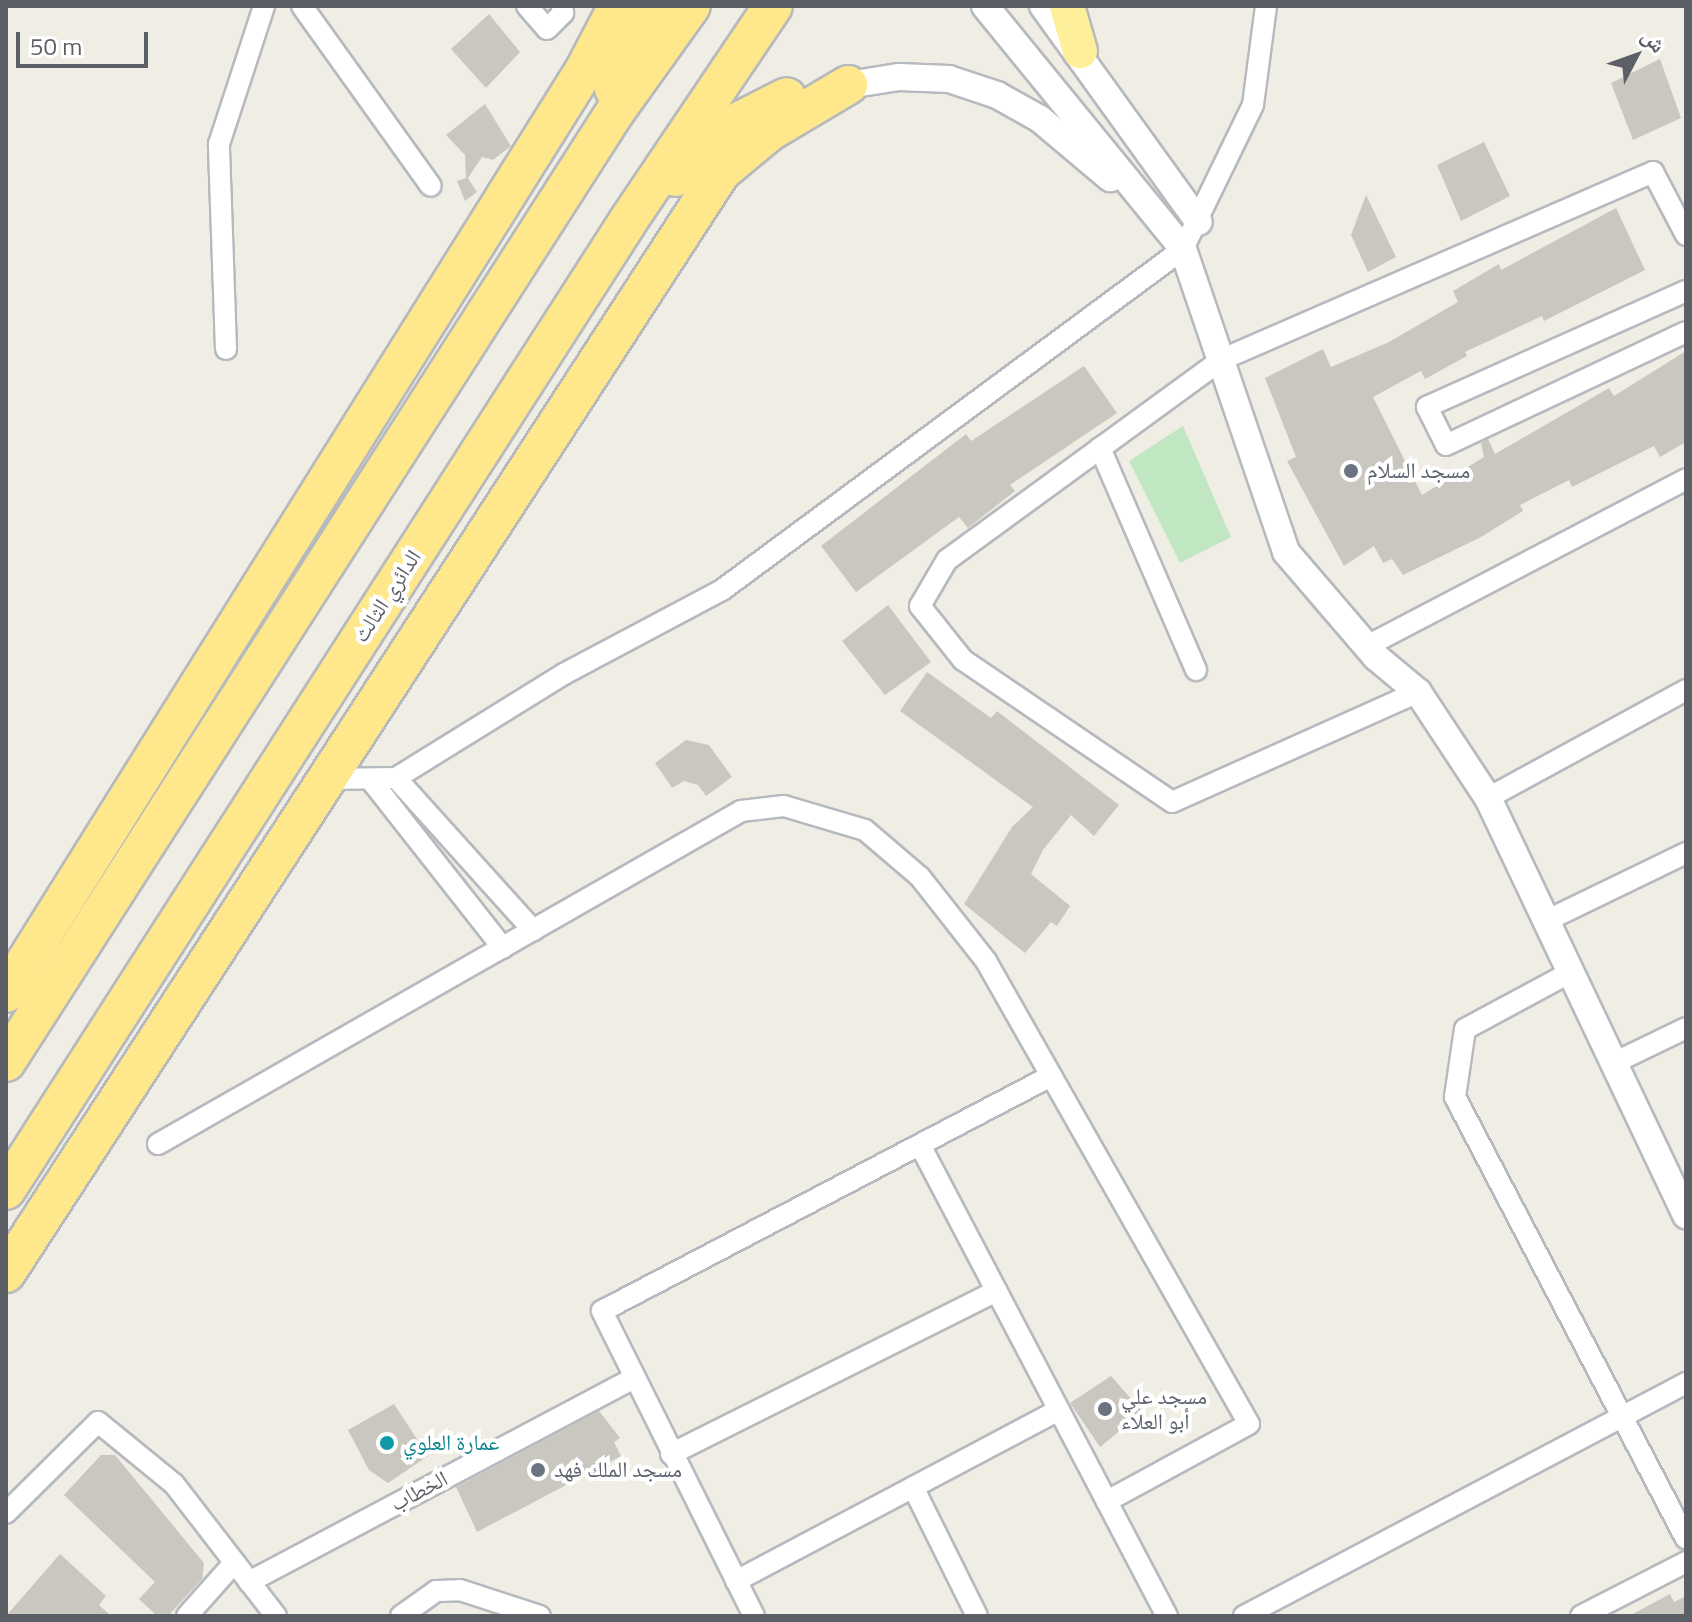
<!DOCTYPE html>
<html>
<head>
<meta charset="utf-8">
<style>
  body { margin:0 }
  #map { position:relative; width:1692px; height:1622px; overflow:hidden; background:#efede4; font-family:"Titillium Web","Noto Naskh Arabic",sans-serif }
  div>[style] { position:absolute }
  .green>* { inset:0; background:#c0e7c2 }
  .building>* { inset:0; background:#cac7c1 }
  .roads { filter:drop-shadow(2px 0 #b6b9be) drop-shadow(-2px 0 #b6b9be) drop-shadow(0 2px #b6b9be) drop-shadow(0 -2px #b6b9be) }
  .minor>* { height:20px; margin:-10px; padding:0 10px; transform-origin:10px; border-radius:10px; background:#fff }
  .tertiary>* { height:26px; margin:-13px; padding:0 13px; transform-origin:13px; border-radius:13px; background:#fff }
  .trunk>* { height:34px; margin:-17px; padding:0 17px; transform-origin:17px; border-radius:17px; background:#feef9a }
  .motorway>* { height:38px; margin:-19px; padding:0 19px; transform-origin:19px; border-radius:19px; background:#fee88b }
  .dots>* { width:22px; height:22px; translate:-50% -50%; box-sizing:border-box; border:4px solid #fff; border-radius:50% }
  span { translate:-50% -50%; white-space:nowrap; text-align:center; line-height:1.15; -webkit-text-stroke:8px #fff; paint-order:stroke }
  .worship-label { font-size:22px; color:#5b616d }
  .left { translate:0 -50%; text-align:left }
  .street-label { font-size:22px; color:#5c5f65 }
  .culture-label { font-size:22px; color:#0d838f }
  .frame { position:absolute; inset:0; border:8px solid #5c5f65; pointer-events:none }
  .north { position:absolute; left:1596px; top:16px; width:80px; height:80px; -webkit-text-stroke:6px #fff; paint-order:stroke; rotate:49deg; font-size:22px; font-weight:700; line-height:32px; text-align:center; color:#5c5f65 }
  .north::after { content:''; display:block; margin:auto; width:28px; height:36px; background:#5c5f65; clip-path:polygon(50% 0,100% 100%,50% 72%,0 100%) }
  .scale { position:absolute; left:16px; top:32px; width:132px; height:36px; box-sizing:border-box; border:4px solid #5c5f65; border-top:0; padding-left:10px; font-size:24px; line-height:28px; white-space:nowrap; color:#5c5f65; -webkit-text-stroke:6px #fff; paint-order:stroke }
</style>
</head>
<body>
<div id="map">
  <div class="green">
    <div style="clip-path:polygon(1183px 426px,1231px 537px,1180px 563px,1129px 461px)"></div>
  </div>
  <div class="building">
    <div style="clip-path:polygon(489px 14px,520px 52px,486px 88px,451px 49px)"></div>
    <div style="clip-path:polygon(1660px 59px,1681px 118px,1633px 140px,1611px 83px)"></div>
    <div style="clip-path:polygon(485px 104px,511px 146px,493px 160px,482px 157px,468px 178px,477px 192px,465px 201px,457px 181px,466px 178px,465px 155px,446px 135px)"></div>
    <div style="clip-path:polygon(1484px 142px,1510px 196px,1461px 221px,1437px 165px)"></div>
    <div style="clip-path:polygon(1366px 195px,1396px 257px,1368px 272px,1351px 235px)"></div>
    <div style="clip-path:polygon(1616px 208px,1645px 270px,1544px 321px,1542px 316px,1465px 352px,1467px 356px,1425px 379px,1421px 371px,1373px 397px,1422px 495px,1484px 457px,1481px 443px,1488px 439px,1495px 454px,1609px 388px,1614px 396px,1686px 351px,1686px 442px,1660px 457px,1654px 446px,1572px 487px,1569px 480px,1520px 505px,1523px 511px,1481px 537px,1403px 575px,1392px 559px,1383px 563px,1374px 546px,1344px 566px,1287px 461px,1296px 457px,1265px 378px,1323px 349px,1331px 367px,1389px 342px,1458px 302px,1453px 291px,1499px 264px,1501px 270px)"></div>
    <div style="clip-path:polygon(1084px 366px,1117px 413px,1010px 485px,1015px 491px,968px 528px,959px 517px,856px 592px,821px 546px,966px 434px,971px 441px)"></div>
    <div style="clip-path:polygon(888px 605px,931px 662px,885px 695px,842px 641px)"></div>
    <div style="clip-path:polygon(927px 672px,991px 718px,997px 711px,1119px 805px,1094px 836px,1071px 815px,1043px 850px,1031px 874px,1070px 906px,1057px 926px,1051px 922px,1025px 953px,964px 904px,1012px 827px,1033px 807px,900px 711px)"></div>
    <div style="clip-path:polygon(686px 740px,709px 745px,732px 777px,706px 796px,698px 785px,684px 781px,672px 788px,655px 763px)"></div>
    <div style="clip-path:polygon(1111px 1376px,1143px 1412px,1100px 1447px,1070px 1403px)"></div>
    <div style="clip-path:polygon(394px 1404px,428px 1456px,388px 1483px,369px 1470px,348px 1430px)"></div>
    <div style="clip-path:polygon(599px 1411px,620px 1438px,614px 1442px,621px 1456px,477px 1532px,456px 1487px)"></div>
    <div style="clip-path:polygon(101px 1455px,115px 1455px,204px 1563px,202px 1579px,168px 1616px,157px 1616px,139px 1599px,155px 1582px,64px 1495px)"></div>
    <div style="clip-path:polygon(60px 1554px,106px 1596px,99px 1605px,111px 1616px,6px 1616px)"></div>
    <div style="clip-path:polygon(1670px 1594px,1674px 1602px,1686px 1596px,1686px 1616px,1629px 1616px)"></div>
  </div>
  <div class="roads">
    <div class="minor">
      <div style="left:302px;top:6px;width:221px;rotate:54.4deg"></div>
      <div style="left:527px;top:6px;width:30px;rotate:49deg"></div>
      <div style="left:547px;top:29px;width:23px;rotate:-45deg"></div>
      <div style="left:563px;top:13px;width:7px;rotate:-98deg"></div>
      <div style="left:1686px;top:291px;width:284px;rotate:155.9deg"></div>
      <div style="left:1427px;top:407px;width:42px;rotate:63.4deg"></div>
      <div style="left:1446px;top:445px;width:265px;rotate:-25.2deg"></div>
      <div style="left:226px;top:349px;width:205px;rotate:-92deg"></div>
      <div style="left:219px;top:144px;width:145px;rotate:-71.9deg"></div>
      <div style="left:1100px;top:448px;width:242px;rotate:66.6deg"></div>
      <div style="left:1367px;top:646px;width:360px;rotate:-27.6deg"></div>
      <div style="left:1418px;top:692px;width:269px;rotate:155.9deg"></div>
      <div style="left:1172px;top:802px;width:253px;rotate:-145.8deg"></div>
      <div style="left:963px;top:660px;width:69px;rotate:-128.5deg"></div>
      <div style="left:920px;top:606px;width:53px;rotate:-59.6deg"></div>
      <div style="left:947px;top:560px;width:341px;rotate:-36.1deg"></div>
      <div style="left:1223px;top:359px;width:469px;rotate:-23.5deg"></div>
      <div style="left:1653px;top:172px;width:71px;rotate:62.4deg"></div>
      <div style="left:396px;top:778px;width:205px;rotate:48deg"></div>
      <div style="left:325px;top:779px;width:71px;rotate:-0.8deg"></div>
      <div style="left:396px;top:778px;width:198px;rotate:-31.8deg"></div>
      <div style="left:564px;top:674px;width:179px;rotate:-28deg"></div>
      <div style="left:722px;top:590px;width:573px;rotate:-36.49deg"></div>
      <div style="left:1183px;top:249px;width:160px;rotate:-64.1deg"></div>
      <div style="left:1253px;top:105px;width:100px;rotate:-82.5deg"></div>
      <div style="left:370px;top:779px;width:215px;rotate:51.8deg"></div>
      <div style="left:1488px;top:798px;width:226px;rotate:-28.6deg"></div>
      <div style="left:1546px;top:921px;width:156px;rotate:-25.9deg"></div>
      <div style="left:1571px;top:972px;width:120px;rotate:151.7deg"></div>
      <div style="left:1465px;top:1029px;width:69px;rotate:98.4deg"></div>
      <div style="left:1455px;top:1097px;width:498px;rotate:62.4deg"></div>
      <div style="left:1614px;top:1063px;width:80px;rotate:-25.9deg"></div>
      <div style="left:158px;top:1144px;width:671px;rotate:-29.73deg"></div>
      <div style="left:741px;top:811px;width:43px;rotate:-6.6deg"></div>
      <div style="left:784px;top:806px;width:84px;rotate:16.5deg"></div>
      <div style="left:865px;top:830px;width:72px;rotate:40.5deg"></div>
      <div style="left:920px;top:877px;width:107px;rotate:51.8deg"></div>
      <div style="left:986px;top:961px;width:532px;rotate:60.4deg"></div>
      <div style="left:1249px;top:1424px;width:162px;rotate:151.5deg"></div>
      <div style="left:920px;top:1145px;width:532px;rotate:62.33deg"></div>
      <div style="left:671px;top:1454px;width:364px;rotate:-26.6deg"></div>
      <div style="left:913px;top:1487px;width:144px;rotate:63.6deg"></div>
      <div style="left:6px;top:1513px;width:129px;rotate:-44.7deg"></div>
      <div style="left:98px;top:1422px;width:98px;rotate:39.2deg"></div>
      <div style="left:174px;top:1484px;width:167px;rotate:52.3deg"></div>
      <div style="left:736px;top:1581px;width:365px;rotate:-27.9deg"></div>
      <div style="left:249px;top:1582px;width:433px;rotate:-27.9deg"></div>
      <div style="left:187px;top:1616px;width:71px;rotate:-48.4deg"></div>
      <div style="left:401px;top:1616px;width:43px;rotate:-35.5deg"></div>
      <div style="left:436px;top:1591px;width:24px;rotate:-2deg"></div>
      <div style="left:460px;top:1590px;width:84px;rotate:18deg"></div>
      <div style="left:754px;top:1616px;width:341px;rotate:-116.5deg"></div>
      <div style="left:602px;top:1311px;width:507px;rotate:-27.63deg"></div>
      <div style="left:1244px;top:1616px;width:500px;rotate:-27.8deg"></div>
      <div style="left:1581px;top:1616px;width:118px;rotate:-27.2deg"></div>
    </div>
    <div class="tertiary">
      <div style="left:985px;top:6px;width:313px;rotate:50.8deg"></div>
      <div style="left:1183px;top:249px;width:320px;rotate:71.2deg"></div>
      <div style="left:1286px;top:552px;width:138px;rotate:49.4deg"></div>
      <div style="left:1376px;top:657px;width:55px;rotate:39.8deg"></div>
      <div style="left:1418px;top:692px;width:127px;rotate:56.6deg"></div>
      <div style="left:1488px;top:798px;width:462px;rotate:64.6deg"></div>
      <div style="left:1043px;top:6px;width:266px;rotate:54.2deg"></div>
      <div style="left:848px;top:85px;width:52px;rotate:-8.9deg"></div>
      <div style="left:899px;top:77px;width:50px;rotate:2.3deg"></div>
      <div style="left:949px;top:79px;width:51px;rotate:18.4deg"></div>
      <div style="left:997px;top:95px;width:49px;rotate:29.2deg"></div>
      <div style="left:1040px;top:119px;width:92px;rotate:40.1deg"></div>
    </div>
    <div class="trunk">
      <div style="left:1067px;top:6px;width:47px;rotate:73.9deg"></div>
    </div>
    <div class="motorway">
      <div style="left:614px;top:89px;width:89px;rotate:-68.3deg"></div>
      <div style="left:676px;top:177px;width:79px;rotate:-42.4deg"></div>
      <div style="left:734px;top:124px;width:59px;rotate:-27deg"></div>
      <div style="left:6px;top:993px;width:1088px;rotate:-57.92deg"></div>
      <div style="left:584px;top:71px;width:73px;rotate:-62.4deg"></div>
      <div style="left:6px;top:1062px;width:1128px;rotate:-57.34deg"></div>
      <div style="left:615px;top:112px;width:130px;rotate:-54.4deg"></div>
      <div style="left:6px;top:1190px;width:1151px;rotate:-57.3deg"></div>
      <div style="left:628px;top:221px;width:259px;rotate:-56deg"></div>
      <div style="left:6px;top:1273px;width:1313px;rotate:-57deg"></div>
      <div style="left:721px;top:172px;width:62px;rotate:-39.8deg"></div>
      <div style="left:769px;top:132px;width:92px;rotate:-30.7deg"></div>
    </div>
  </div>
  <div class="dots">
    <div style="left:1351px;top:471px;background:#6b7280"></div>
    <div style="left:1105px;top:1409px;background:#6b7280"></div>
    <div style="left:387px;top:1443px;background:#0f9aa8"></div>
    <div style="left:538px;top:1470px;background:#6b7280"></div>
  </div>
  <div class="worship-label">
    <span class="left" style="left:1367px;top:471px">مسجد السلام</span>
    <span class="left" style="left:1121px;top:1409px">مسجد علي<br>أبو العلاء</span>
    <span class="left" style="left:554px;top:1470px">مسجد الملك فهد</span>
  </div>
  <div class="street-label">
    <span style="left:387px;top:596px;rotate:-57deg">الدائري الثالث</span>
    <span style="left:419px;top:1491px;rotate:-28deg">الخطاب</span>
  </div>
  <div class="culture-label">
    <span class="left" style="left:403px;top:1443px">عمارة العلوي</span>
  </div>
  <div class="frame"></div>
  <div class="north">ش</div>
  <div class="scale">50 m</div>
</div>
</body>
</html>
